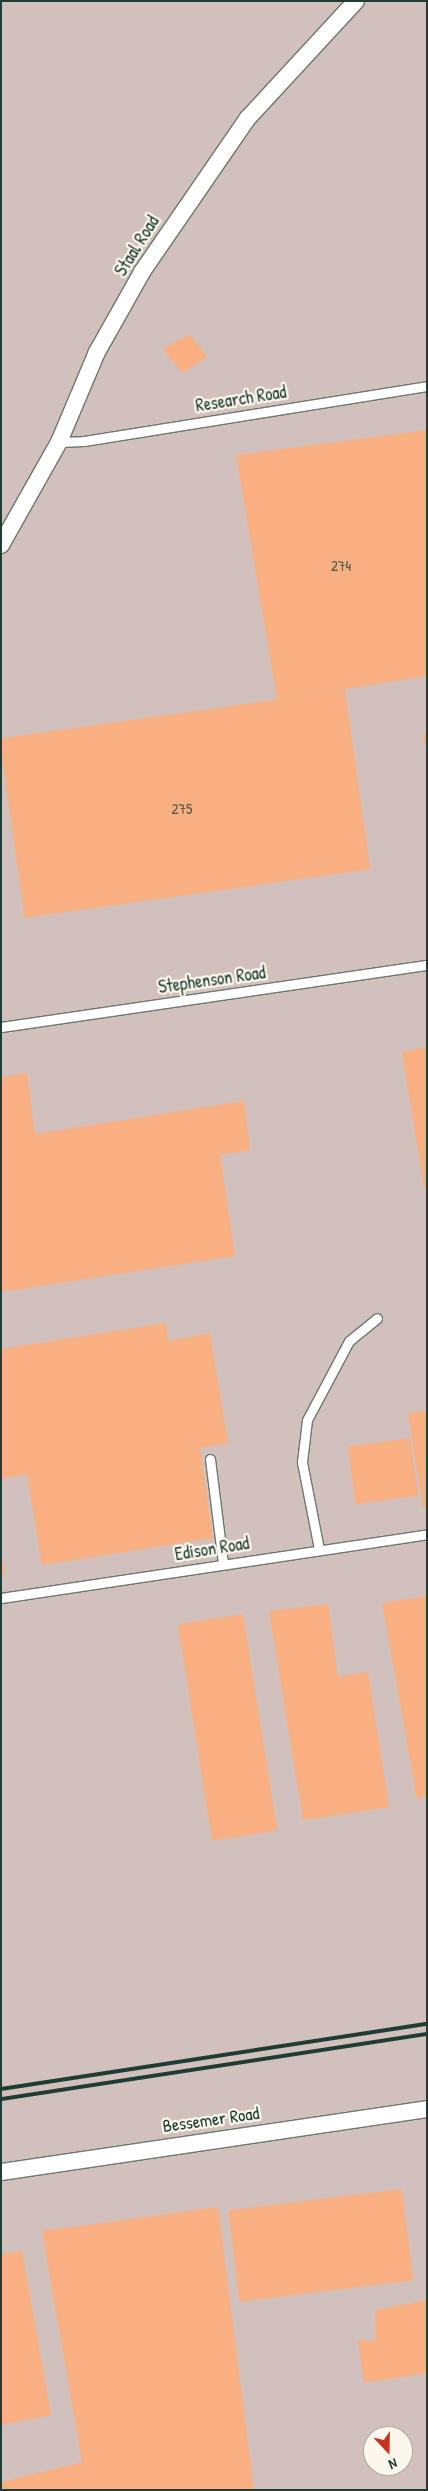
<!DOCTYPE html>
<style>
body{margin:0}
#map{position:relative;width:428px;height:2491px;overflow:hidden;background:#f7e8d3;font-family:"Patrick Hand",sans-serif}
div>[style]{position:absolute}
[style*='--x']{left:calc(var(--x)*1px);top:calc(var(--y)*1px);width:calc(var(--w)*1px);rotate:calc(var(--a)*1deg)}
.industrial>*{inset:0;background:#d1c0bc}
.building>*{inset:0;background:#f8b082;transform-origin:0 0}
.roads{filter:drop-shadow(1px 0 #6b796c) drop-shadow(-1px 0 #6b796c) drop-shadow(0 1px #6b796c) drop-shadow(0 -1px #6b796c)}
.lane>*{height:9px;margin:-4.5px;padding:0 4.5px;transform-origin:4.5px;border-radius:4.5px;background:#fff}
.street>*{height:16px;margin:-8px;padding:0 8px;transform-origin:8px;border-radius:8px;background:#fff}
.rail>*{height:4px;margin:-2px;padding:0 2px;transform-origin:2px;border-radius:2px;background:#1f3d34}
span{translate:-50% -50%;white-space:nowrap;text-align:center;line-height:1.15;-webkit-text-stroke:4.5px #fbf7ec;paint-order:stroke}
.number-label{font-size:15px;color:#555a48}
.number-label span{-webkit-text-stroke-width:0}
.street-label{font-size:18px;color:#1f3d34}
.frame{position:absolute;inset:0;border:2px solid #1f3d34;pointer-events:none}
.north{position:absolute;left:363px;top:2426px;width:50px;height:50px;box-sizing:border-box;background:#fbf7ec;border:1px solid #a3ada2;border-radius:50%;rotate:159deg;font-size:14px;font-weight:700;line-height:20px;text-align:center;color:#1f3d34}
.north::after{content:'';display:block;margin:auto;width:18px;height:22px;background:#c8321e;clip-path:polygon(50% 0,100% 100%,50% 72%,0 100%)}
</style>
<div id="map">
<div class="industrial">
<div style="clip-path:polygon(evenodd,1px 1px,427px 1px,427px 2490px,1px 2490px,1px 1px,373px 2436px,403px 2436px,403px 2466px,373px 2466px,373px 2436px)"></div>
</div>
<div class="building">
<div style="clip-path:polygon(190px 334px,207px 357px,182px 373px,163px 349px)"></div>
<div style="clip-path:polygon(427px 430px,427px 676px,277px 700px,236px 455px)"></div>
<div style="left:345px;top:690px;width:181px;height:349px;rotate:82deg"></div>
<div style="clip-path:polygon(423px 734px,427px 734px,427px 753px,426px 753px)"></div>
<div style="clip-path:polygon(427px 1047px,427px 1188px,424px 1188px,402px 1052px)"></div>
<div style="clip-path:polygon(27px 1073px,35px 1134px,244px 1101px,250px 1150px,220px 1155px,235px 1256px,1px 1292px,1px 1077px)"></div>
<div style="clip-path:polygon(166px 1323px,168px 1341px,210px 1333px,228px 1443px,200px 1448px,213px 1538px,42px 1565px,27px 1474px,1px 1479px,1px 1349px)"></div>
<div style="clip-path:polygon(427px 1411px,427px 1508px,423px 1508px,408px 1413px)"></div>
<div style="left:410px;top:1438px;width:58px;height:63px;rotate:82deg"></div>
<div style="clip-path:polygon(1px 1558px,5px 1574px,1px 1575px)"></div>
<div style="clip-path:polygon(427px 1596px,427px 1797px,417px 1799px,382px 1603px)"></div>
<div style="clip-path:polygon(328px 1604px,338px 1677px,368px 1672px,389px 1807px,303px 1820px,269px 1611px)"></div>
<div style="left:243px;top:1614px;width:219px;height:66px;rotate:81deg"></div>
<div style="left:402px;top:2189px;width:92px;height:175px;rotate:83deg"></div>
<div style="clip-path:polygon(218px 2207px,254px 2490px,1px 2490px,1px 2482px,82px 2462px,42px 2231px)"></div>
<div style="clip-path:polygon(22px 2251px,51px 2415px,1px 2425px,1px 2254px)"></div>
<div style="clip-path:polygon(427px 2300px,427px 2373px,364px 2383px,358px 2340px,376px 2341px,375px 2310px)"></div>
</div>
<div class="roads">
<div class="lane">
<div style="--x:59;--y:442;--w:25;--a:-2"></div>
<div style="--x:84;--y:441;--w:347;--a:-9.1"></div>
<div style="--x:1;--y:1027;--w:430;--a:-8.3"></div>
<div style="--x:210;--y:1459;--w:106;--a:82.9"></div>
<div style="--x:319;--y:1549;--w:89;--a:-101.1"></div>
<div style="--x:302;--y:1462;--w:42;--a:-83.2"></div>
<div style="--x:307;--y:1420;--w:89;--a:-62"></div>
<div style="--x:349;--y:1341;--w:36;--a:-39"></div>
<div style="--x:1;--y:1598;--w:431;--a:-8.5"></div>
</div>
<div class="street">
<div style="--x:1;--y:545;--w:118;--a:-60.6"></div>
<div style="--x:59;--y:442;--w:98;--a:-67.1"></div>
<div style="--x:97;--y:352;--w:92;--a:-60.6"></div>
<div style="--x:142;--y:272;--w:187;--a:-55.5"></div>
<div style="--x:248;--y:118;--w:159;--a:-47.3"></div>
<div style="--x:1;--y:2172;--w:431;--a:-8.4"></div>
</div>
</div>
<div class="rail">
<div style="--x:1;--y:2089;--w:431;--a:-8.7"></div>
<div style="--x:1;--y:2099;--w:431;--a:-8.7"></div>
</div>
<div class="number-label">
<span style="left:341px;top:566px">274</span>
<span style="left:182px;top:809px">275</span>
</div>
<div class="street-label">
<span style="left:137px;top:246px;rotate:-58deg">Staal Road</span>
<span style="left:241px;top:399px;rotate:-9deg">Research Road</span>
<span style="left:212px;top:980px;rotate:-8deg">Stephenson Road</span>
<span style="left:212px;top:1549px;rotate:-9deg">Edison Road</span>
<span style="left:211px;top:2120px;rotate:-8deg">Bessemer Road</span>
</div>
<div class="frame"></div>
<div class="north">N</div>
</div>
